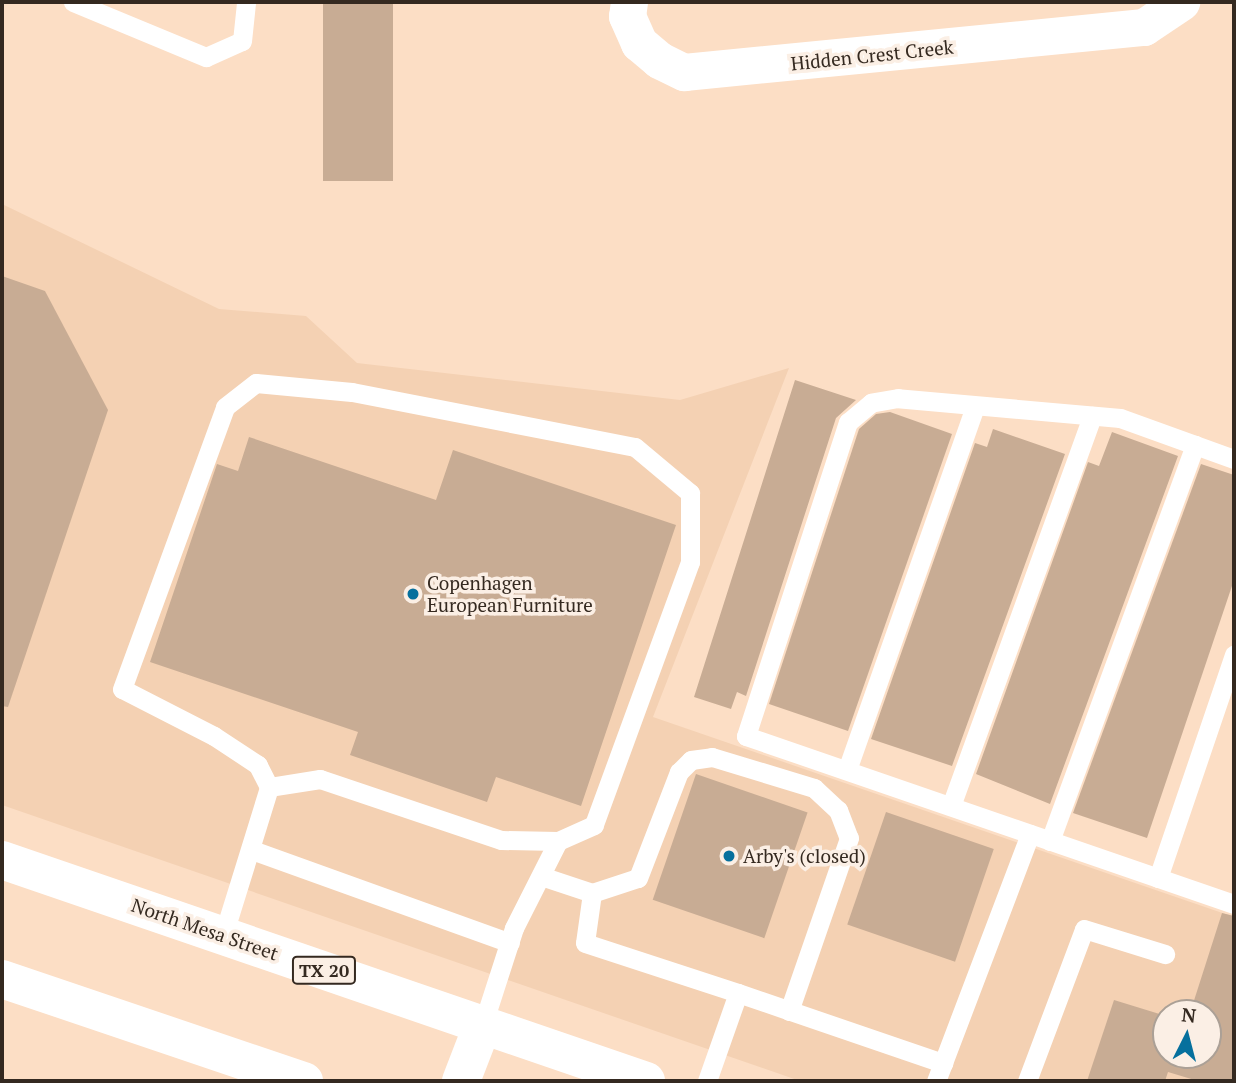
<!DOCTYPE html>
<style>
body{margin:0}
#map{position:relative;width:1236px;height:1083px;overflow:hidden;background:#fcdec5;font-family:"PT Serif",serif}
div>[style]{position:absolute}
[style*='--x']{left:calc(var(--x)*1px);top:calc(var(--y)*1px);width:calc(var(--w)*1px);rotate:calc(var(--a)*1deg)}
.built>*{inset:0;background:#f4d1b3}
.building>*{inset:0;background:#c8ac94;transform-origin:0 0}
.service>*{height:19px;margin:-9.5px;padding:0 9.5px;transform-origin:9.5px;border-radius:9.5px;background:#fff}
.minor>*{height:37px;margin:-18.5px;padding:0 18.5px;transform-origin:18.5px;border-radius:18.5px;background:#fff}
.primary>*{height:38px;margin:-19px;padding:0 19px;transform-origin:19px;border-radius:19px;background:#fff}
.dots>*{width:19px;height:19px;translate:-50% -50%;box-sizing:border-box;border:4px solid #fbefe5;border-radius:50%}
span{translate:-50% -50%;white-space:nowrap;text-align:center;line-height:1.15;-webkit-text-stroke:7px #fbefe5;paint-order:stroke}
.shield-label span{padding:2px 5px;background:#fbefe5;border:2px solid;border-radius:5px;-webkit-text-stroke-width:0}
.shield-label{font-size:18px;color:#342920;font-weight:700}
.street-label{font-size:19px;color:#342920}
.poi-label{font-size:19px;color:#342920}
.left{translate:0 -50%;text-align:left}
.frame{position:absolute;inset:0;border:4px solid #342920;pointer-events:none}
.north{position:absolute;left:1152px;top:999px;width:70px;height:70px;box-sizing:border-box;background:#fbefe5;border:2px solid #aba096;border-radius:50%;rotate:6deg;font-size:19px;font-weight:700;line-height:28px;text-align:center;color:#342920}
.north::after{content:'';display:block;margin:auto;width:24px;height:32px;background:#06709d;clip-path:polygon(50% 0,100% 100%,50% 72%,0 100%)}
</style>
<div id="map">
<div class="built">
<div style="clip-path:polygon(evenodd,2px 204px,219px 309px,306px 316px,357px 363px,680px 400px,789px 368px,653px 717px,1234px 917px,1234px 1081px,800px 1081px,2px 805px,2px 204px,1166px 1013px,1208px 1013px,1208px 1055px,1166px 1055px,1166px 1013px)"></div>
</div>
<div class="building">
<div style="left:323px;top:2px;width:70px;height:179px"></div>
<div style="clip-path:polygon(2px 276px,45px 291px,108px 410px,8px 707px,2px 706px)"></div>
<div style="clip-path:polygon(795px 380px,856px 400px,836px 418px,746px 696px,737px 692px,731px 709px,694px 697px)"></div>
<div style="clip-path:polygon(890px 412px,952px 434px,848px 731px,769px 704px,859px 429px,876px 414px)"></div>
<div style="clip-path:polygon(993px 429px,1065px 454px,952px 766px,871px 739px,975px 443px,987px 447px)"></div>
<div style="clip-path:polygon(1112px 432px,1178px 456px,1050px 804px,976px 774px,1088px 462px,1099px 466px)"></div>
<div style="clip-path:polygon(249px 437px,436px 500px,453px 450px,676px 525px,581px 806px,496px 777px,487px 802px,350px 755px,358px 732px,150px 662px,217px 464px,238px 471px)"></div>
<div style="clip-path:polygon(1201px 464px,1234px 475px,1234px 580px,1147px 838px,1073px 813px)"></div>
<div style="left:696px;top:774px;width:118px;height:133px;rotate:19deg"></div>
<div style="left:886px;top:812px;width:114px;height:119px;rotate:19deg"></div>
<div style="clip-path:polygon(1222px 913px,1234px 916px,1234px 1081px,1198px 1081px,1168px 1072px,1165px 1081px,1087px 1081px,1114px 1000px,1166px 1016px,1166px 1055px,1208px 1055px,1208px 1013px,1190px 1013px)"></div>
</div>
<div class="service">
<div style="--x:73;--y:2;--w:144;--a:22.5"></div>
<div style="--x:206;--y:57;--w:39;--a:-24"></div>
<div style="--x:242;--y:41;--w:39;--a:-84"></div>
<div style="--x:1234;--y:459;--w:121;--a:-160.2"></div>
<div style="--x:1120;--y:418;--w:223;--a:-174.9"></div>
<div style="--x:898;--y:398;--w:27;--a:170"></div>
<div style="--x:871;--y:403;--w:30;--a:140"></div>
<div style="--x:848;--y:422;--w:330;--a:108"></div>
<div style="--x:746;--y:736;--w:516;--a:19"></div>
<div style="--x:847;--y:770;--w:386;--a:-70.6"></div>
<div style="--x:951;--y:806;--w:415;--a:-70.1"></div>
<div style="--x:1050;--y:841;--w:422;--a:-69.9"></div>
<div style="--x:252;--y:850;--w:274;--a:19.8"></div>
<div style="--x:541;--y:876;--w:54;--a:18.4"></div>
<div style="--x:592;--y:893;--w:48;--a:-18.1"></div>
<div style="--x:638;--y:878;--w:114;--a:-68.9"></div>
<div style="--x:679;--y:772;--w:17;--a:-45"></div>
<div style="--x:691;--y:760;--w:21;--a:-8"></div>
<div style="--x:712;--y:757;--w:107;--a:16.9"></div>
<div style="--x:814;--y:788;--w:33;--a:43"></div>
<div style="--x:838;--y:810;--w:30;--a:69"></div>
<div style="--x:849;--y:838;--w:183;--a:109.1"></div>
<div style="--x:1158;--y:878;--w:236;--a:-71.2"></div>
<div style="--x:592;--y:893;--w:50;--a:98"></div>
<div style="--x:585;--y:943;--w:161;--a:18.1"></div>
<div style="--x:223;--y:936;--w:156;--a:-72.8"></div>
<div style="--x:269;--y:787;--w:25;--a:-117"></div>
<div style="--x:258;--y:765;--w:53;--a:-146.6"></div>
<div style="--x:214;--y:736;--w:103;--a:-152.9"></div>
<div style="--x:122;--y:689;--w:300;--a:-69.9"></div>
<div style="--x:225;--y:407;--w:39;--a:-38"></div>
<div style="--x:256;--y:383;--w:96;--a:5.4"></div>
<div style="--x:352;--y:392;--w:288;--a:11"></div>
<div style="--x:635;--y:447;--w:72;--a:39.9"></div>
<div style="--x:690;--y:493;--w:69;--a:90"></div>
<div style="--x:690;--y:562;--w:280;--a:110.1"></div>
<div style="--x:594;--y:825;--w:39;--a:156"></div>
<div style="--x:558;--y:841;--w:57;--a:-179"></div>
<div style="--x:501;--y:840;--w:191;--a:-161.4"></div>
<div style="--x:320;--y:779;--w:52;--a:171.1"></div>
<div style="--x:483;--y:1024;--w:101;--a:-72.1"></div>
<div style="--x:514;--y:928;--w:97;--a:-63.2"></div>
<div style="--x:943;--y:1063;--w:245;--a:-69.2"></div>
<div style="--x:707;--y:1081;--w:93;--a:-70.6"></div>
<div style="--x:738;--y:993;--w:217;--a:18.9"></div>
<div style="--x:943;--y:1063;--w:19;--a:111"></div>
<div style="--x:1027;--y:1081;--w:162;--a:-69.4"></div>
<div style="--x:1084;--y:929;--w:85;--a:17.2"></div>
</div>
<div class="minor">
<div style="--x:629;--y:2;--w:14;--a:98"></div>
<div style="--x:627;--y:16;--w:30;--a:66"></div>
<div style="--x:639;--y:43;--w:26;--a:40"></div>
<div style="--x:659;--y:60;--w:28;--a:26"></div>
<div style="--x:684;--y:72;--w:462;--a:-5.6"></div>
<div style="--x:1144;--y:27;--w:45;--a:-34"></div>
</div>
<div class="primary">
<div style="--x:2;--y:860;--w:681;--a:18.94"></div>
<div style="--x:2;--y:979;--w:319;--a:18.7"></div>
<div style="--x:461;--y:1081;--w:61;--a:-68.9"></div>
</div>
<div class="dots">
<div style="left:413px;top:594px;background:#06709d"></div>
<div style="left:729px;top:856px;background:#06709d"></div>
</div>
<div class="shield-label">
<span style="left:324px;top:970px">TX 20</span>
</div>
<div class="street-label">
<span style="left:872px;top:55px;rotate:-6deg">Hidden Crest Creek</span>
<span style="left:205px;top:929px;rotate:19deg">North Mesa Street</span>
</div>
<div class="poi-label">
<span class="left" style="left:427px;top:594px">Copenhagen<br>European Furniture</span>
<span class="left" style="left:743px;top:856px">Arby's (closed)</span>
</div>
<div class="frame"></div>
<div class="north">N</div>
</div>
